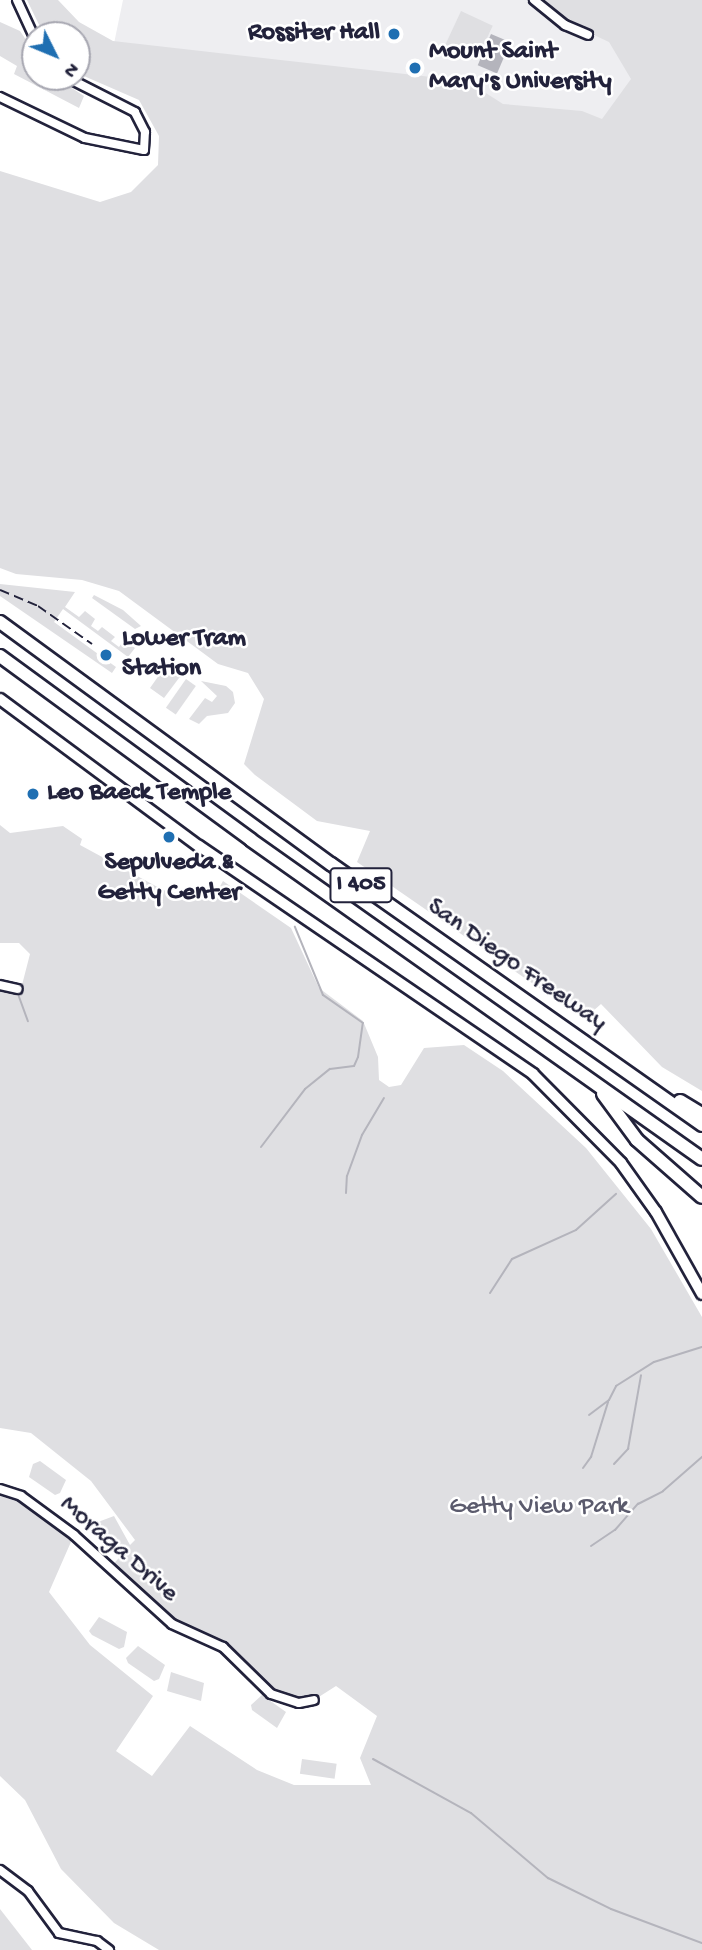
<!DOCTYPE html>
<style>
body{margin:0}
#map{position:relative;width:702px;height:1950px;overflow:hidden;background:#fff;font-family:"Gochi Hand",sans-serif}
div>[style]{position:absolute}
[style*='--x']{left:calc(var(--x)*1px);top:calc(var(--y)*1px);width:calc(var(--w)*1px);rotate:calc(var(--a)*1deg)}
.built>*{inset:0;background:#eeeef1}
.green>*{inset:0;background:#dfdfe2;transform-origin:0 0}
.water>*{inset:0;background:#b4b4bc;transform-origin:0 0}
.stream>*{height:2px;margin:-1px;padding:0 1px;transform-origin:1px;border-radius:1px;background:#b4b4bc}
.roads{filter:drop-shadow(2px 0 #22223b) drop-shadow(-2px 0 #22223b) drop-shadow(0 2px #22223b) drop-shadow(0 -2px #22223b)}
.minor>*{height:8px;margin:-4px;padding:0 4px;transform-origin:4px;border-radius:4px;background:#fff}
.major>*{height:10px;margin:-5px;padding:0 5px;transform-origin:5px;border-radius:5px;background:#fff}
.highway>*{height:12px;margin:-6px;padding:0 6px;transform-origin:6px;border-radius:6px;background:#fff}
.rail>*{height:2px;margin-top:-1px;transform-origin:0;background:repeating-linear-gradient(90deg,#22223b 0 10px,transparent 0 15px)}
.dots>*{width:19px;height:19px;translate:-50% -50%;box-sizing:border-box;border:4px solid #fff;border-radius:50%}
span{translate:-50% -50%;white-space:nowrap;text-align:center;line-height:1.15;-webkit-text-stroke:5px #fff;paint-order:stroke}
.shield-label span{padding:2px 5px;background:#fff;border:2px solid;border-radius:5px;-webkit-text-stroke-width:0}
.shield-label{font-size:24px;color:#22223b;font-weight:700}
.poi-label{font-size:26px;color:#22223b;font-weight:700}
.right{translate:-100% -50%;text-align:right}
.left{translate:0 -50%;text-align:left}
.street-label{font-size:26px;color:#22223b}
.park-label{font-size:26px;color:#5b5b6d}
.north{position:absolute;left:21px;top:21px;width:70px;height:70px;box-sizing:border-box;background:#fff;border:2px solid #a7a7b1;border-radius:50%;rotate:133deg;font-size:19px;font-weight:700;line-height:28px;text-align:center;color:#22223b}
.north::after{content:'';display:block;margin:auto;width:24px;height:32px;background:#1f6fb2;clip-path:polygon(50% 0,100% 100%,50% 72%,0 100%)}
</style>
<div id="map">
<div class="built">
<div style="clip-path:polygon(123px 0,575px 0,643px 77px,599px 134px,111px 58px)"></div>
</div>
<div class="green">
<div style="clip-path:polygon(27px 0,58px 0,79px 22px,113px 41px,467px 81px,503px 104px,582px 111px,602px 119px,631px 79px,609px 42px,568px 23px,541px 0,702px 0,702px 1091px,662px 1067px,601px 1004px,584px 1019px,357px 862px,370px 831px,317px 821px,255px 775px,244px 764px,264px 699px,248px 673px,218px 664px,119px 591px,82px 580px,16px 574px,0 568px,0 171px,100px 202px,131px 192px,158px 165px,159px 136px,139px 100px,77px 73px,77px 35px,44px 35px)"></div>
<div style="left:461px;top:11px;width:35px;height:38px;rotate:25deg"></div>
<div style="clip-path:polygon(0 22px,20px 31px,35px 53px,35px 77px,55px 77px,84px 96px,79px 108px,14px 74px,17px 66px,0 56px)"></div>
<div style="clip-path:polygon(0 584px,75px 592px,65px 607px,79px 617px,85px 611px,95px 619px,91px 626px,98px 631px,102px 627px,115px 637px,111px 641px,119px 647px,124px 640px,135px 648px,128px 657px,63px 609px,54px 622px,116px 667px,112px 673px,0 596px)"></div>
<div style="clip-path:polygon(94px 595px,123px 610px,141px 626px,135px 629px,92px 598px)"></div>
<div style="clip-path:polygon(167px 664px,185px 677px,179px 678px,164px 698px,150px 688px)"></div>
<div style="left:186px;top:679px;width:12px;height:35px;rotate:35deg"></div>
<div style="clip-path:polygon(201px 681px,226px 686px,233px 692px,235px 703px,228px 713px,207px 716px,199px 724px,189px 719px,205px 698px,212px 702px,217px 696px)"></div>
<div style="clip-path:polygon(0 825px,10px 833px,63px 826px,82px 839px,80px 845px,163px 890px,212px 901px,223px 881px,291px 928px,319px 988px,363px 1021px,378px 1057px,379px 1080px,389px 1087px,401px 1085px,424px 1048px,464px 1045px,503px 1071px,586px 1148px,651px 1229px,702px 1317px,702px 1950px,159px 1950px,114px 1923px,61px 1869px,25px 1800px,0 1776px,0 1489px,21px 1496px,74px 1535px,49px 1592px,90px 1645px,153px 1696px,116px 1751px,152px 1776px,190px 1726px,257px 1770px,294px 1785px,371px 1785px,360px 1758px,377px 1716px,336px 1686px,314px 1700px,299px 1703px,271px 1694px,223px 1647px,172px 1624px,110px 1568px,126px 1550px,112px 1552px,98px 1522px,114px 1516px,130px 1545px,135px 1540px,91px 1481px,31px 1433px,0 1428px,0 985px,22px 985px,30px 954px,19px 943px,0 943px)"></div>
<div style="clip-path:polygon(40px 1461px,66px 1480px,60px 1493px,55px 1495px,29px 1477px,33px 1464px)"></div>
<div style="clip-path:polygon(99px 1617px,127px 1632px,124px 1647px,119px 1649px,92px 1635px,89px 1631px)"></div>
<div style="clip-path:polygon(138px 1646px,165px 1665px,159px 1679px,154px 1681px,128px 1663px,126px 1658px)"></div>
<div style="clip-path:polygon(171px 1672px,204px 1683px,201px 1701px,167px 1691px)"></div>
<div style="clip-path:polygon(262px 1695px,286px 1712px,277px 1728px,252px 1710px,251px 1705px)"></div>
<div style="left:302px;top:1759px;width:35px;height:15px;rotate:8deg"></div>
<div style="clip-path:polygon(0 1909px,32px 1950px,0 1950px)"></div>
</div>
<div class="water">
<div style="left:491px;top:34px;width:21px;height:34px;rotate:23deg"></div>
</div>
<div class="stream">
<div style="--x:18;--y:994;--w:29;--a:70"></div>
<div style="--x:261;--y:1147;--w:73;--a:-52.8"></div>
<div style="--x:305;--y:1089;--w:32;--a:-39"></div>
<div style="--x:330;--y:1069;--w:24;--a:-7"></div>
<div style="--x:354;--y:1066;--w:10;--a:-66"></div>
<div style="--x:358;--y:1057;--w:34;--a:-82"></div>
<div style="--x:363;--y:1023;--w:49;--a:-145"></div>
<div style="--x:323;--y:995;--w:74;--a:-112.4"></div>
<div style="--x:346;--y:1193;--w:17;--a:-87"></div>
<div style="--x:347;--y:1176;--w:44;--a:-69.9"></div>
<div style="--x:362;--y:1135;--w:43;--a:-59.3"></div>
<div style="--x:490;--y:1293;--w:40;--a:-57.1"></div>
<div style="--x:512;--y:1259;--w:70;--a:-24.4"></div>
<div style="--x:576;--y:1230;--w:54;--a:-42"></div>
<div style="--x:589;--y:1415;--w:25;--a:-37"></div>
<div style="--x:609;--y:1400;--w:16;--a:-63"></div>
<div style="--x:616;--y:1386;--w:45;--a:-32.3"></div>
<div style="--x:654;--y:1362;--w:50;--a:-17.4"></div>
<div style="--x:614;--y:1464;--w:21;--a:-47"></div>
<div style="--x:628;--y:1449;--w:75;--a:-80"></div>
<div style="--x:583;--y:1468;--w:14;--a:-54"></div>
<div style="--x:591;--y:1457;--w:58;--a:-72.8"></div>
<div style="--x:591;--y:1546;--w:29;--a:-34"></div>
<div style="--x:615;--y:1530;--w:35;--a:-49"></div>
<div style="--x:638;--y:1504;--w:28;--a:-27"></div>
<div style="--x:663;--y:1491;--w:52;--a:-41.1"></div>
<div style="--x:373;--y:1759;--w:112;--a:28.9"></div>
<div style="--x:471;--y:1813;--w:101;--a:40.2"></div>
<div style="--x:548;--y:1878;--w:70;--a:26.2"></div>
<div style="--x:611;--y:1909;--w:97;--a:20.5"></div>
</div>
<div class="roads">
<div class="minor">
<div style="--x:17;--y:0;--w:43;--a:65.2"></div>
<div style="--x:534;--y:0;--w:40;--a:39"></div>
<div style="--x:565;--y:25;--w:25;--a:23"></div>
<div style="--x:0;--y:97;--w:94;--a:25.8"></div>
<div style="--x:85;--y:138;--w:60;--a:11.5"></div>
<div style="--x:144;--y:150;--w:18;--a:-87"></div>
<div style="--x:145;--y:132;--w:22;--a:-117"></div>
<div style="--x:135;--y:112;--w:77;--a:-153.1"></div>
<div style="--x:0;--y:985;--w:18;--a:13"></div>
<div style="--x:0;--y:1489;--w:22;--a:18"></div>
<div style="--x:21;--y:1496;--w:66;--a:36.3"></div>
<div style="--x:74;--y:1535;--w:132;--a:42.2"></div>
<div style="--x:172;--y:1624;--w:56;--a:24.3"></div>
<div style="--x:223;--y:1647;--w:67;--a:44.4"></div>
<div style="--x:271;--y:1694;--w:29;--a:18"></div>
<div style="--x:299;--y:1703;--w:15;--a:-11"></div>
<div style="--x:0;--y:1870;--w:35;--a:37"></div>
<div style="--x:28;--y:1891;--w:52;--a:53.6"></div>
<div style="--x:59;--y:1933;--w:39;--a:12"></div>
<div style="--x:97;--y:1941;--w:15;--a:37"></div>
</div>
<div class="major">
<div style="--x:0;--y:699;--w:247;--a:36.5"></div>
<div style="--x:199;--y:846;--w:404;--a:34.3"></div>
<div style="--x:533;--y:1074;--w:125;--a:45.3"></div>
<div style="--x:621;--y:1163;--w:60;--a:54.5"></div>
<div style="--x:656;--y:1212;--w:94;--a:60.7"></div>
</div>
<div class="highway">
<div style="--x:0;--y:622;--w:410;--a:36.2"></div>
<div style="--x:331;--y:864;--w:454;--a:35.1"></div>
<div style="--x:0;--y:656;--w:311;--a:36.2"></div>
<div style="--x:251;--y:840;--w:552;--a:35.27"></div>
<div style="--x:603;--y:1094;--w:57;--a:53.5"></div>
<div style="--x:637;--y:1140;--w:86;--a:41.2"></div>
<div style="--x:680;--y:1101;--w:26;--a:31"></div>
</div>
</div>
<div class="rail">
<div style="--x:0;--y:590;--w:41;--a:22.8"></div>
<div style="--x:38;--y:606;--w:66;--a:35.1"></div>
</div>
<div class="dots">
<div style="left:394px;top:34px;background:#1f6fb2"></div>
<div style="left:415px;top:68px;background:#1f6fb2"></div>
<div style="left:106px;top:655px;background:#1f6fb2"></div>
<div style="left:33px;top:794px;background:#1f6fb2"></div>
<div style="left:169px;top:837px;background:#1f6fb2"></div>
</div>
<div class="shield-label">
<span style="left:361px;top:885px">I 405</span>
</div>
<div class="poi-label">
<span class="right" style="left:380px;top:34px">Rossiter Hall</span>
<span class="left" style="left:429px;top:68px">Mount Saint<br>Mary's University</span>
<span class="left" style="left:122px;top:655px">Lower Tram<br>Station</span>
<span class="left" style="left:47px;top:794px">Leo Baeck Temple</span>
<span style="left:169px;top:879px">Sepulveda &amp;<br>Getty Center</span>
</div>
<div class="street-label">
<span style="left:516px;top:966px;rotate:35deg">San Diego Freeway</span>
<span style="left:118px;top:1550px;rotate:41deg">Moraga Drive</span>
</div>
<div class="park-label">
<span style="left:539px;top:1508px">Getty View Park</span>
</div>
<div class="north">N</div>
</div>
